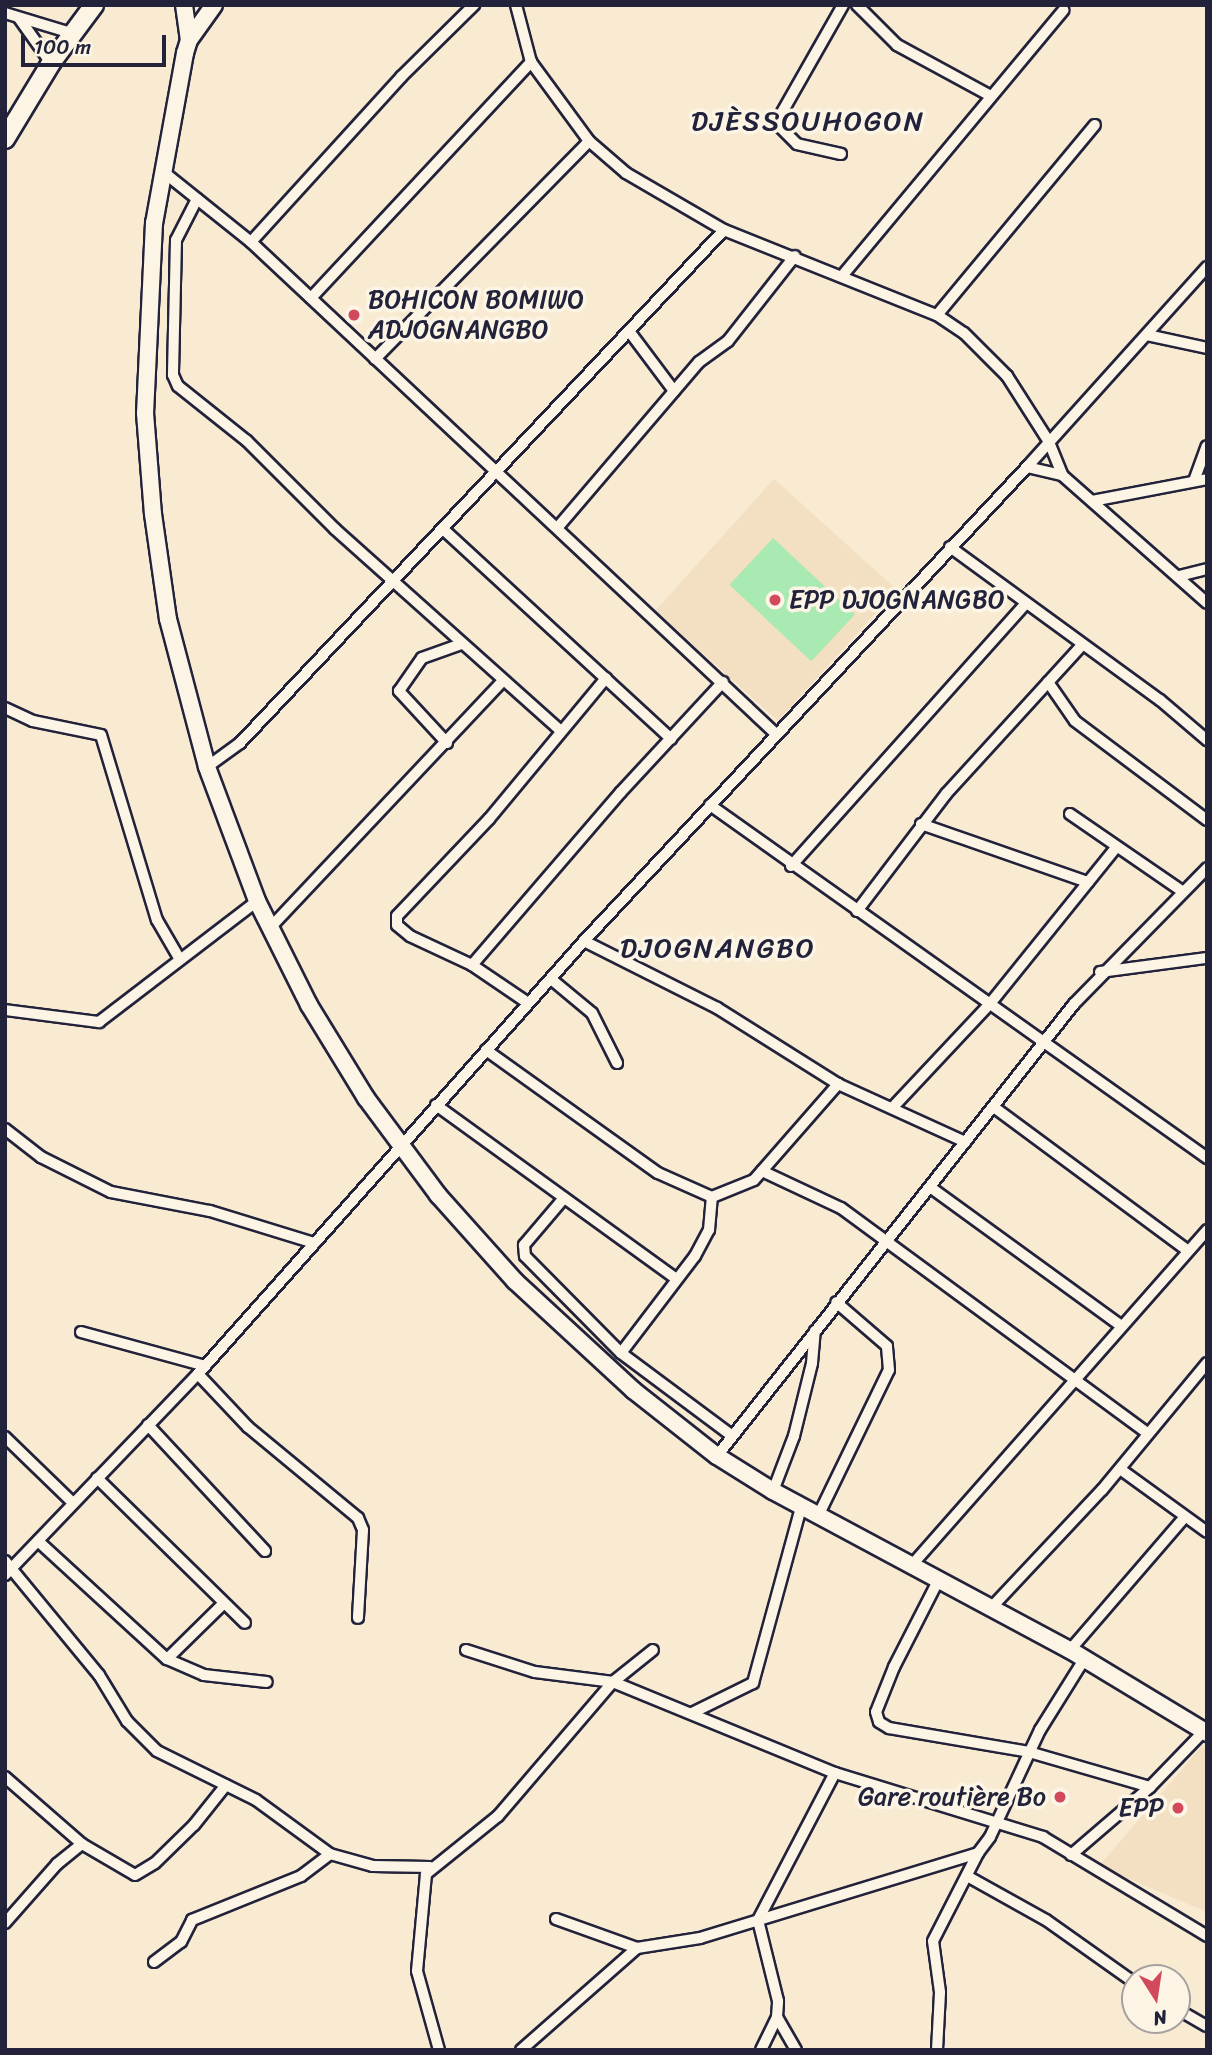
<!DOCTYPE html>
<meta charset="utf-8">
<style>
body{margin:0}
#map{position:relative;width:1212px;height:2055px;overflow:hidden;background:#f9ead2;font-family:Sriracha,sans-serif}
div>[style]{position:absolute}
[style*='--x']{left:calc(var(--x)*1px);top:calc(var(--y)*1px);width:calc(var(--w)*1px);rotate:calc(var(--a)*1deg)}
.built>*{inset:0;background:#f3dfc1;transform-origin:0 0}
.green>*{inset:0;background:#a9e9b2;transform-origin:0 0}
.roads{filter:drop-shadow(2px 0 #22223b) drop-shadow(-2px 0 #22223b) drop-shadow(0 2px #22223b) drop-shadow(0 -2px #22223b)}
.minor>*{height:10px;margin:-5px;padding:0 5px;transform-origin:5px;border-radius:5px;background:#fcf5e5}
.secondary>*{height:16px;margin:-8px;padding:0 8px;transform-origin:8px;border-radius:8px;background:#fcf5e5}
.primary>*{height:18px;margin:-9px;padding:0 9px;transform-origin:9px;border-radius:9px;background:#fcf5e5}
.dots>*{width:19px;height:19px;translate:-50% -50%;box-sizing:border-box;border:4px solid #fcf5e5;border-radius:50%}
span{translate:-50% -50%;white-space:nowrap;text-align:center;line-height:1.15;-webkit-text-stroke:7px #fcf5e5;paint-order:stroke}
.poi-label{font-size:26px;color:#22223b}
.left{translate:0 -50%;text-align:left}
.right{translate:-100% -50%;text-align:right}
.neighbourhood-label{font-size:28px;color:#22223b;letter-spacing:2px}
.frame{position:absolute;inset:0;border:7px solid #22223b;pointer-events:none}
.north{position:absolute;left:1121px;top:1964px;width:70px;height:70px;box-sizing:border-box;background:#fcf5e5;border:2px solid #a5a1a1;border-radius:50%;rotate:168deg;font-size:19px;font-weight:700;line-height:28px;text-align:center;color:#22223b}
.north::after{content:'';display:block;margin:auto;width:24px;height:32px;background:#d1495b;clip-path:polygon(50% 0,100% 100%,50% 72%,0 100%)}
.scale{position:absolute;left:21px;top:35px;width:145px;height:32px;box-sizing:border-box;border:4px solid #22223b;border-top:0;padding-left:9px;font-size:21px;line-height:24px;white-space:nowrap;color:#22223b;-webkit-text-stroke:5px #fcf5e5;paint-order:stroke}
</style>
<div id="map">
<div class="built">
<div style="left:774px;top:479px;width:165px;height:177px;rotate:42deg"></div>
<div style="clip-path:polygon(1202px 1746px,1207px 1751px,1207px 1912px,1099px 1866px)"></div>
</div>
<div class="green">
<div style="left:773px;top:538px;width:112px;height:64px;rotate:43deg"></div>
</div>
<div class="roads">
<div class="minor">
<div style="--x:516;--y:5;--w:59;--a:75.3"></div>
<div style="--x:531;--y:62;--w:98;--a:53.7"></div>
<div style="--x:589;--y:141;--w:49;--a:40.9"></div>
<div style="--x:626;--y:173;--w:113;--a:30.2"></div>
<div style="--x:724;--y:230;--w:229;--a:21.8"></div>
<div style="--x:937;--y:315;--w:32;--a:34"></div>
<div style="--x:964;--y:333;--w:61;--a:45"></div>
<div style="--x:1007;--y:376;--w:78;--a:57.5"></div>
<div style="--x:1049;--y:442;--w:35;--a:68"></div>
<div style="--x:1062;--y:475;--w:193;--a:41.4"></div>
<div style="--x:857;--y:5;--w:57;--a:45"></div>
<div style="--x:897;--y:45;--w:107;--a:28.5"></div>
<div style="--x:5;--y:13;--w:69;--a:16.9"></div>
<div style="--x:19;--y:18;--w:55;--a:54.6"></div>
<div style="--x:841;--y:154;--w:45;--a:-167.2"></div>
<div style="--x:797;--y:144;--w:30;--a:-135"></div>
<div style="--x:776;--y:123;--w:136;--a:-60.4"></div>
<div style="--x:161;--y:170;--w:115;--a:38.7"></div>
<div style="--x:251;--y:242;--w:720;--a:43.14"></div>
<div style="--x:197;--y:199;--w:46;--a:117.1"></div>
<div style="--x:176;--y:240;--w:135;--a:91.3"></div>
<div style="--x:173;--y:375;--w:12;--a:66"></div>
<div style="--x:178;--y:386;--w:88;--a:38.6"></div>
<div style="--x:247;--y:441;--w:124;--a:45"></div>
<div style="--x:335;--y:529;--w:302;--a:41.8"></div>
<div style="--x:251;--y:242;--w:223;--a:-47.7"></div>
<div style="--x:401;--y:77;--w:103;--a:-44.6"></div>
<div style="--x:842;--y:276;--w:346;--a:-50.2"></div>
<div style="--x:311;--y:298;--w:323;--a:-47"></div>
<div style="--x:937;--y:315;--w:247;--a:-50.3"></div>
<div style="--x:629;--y:331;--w:75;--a:53.1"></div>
<div style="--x:1147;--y:335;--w:61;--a:12.2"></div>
<div style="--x:375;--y:359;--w:305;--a:-45.5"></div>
<div style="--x:1027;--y:467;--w:36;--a:13"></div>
<div style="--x:1194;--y:481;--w:37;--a:-70"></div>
<div style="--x:1092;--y:501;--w:117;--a:-10.8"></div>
<div style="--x:558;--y:527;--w:217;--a:-49.5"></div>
<div style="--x:699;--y:362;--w:36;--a:-36"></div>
<div style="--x:728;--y:341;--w:108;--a:-51.8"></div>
<div style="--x:443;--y:529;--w:310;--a:42.6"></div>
<div style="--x:950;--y:547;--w:260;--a:36.1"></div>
<div style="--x:1160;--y:700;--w:62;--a:40.4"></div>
<div style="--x:1179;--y:576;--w:29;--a:-14"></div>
<div style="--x:1048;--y:682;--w:47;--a:55.3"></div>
<div style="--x:1075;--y:721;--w:165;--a:36.9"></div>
<div style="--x:5;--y:708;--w:31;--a:25"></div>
<div style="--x:33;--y:721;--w:69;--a:11.6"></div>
<div style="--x:101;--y:735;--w:193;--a:73.2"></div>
<div style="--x:157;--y:920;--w:44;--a:59.9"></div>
<div style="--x:447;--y:743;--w:71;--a:-132.7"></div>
<div style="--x:399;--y:691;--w:40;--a:-55.1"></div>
<div style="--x:422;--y:658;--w:41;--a:-19.7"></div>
<div style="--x:207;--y:767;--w:41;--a:-36"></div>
<div style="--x:240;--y:743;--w:705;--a:-46.67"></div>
<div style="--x:710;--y:805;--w:610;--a:35.38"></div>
<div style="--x:1070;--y:814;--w:136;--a:34.5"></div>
<div style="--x:921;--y:824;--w:177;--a:19.2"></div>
<div style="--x:791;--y:866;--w:351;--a:-48.2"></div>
<div style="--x:857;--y:911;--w:147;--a:-52.7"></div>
<div style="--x:946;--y:794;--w:200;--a:-47.6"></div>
<div style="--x:269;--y:929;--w:341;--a:-46.7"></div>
<div style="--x:584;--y:941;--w:149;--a:26.7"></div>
<div style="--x:717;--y:1008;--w:143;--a:32.1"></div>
<div style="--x:838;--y:1084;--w:140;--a:24.5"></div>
<div style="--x:472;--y:965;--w:228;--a:-49.3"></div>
<div style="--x:621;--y:792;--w:150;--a:-47.2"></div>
<div style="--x:1100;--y:972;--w:108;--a:-7.5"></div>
<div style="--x:551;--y:979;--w:53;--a:39.7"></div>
<div style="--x:592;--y:1013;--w:56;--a:63.4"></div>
<div style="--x:528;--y:1003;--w:68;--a:-145.8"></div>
<div style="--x:472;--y:965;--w:68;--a:-154.9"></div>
<div style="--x:410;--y:936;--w:17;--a:-140"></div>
<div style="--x:397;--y:925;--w:9;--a:-90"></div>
<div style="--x:397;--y:916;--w:134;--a:-46.5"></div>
<div style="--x:489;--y:819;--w:183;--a:-50.3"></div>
<div style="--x:5;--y:1010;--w:95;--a:7.3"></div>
<div style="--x:99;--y:1022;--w:199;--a:-37.4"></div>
<div style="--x:486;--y:1050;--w:211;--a:35.6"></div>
<div style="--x:658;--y:1173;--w:59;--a:24"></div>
<div style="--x:712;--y:1197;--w:45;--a:-22"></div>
<div style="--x:754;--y:1180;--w:128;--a:-48.8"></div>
<div style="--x:436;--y:1105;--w:296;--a:35.9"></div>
<div style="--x:894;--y:1106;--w:139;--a:-46.8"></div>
<div style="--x:989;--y:1005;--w:201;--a:-51.1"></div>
<div style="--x:995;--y:1108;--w:239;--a:36.5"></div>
<div style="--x:5;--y:1129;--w:46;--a:37.9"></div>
<div style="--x:41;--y:1157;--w:78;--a:26.6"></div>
<div style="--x:111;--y:1192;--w:101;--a:10.9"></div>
<div style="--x:210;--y:1211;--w:109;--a:17.1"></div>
<div style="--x:762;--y:1171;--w:87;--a:25.1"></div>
<div style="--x:841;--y:1208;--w:380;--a:36.3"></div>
<div style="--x:930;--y:1187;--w:235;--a:36"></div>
<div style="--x:564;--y:1198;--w:62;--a:130.4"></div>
<div style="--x:524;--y:1245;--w:11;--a:85"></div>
<div style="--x:525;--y:1256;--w:136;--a:45.3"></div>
<div style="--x:621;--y:1353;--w:137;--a:36.7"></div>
<div style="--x:81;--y:1332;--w:129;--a:15.3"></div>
<div style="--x:621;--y:1353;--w:122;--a:-52.7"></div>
<div style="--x:695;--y:1256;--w:30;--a:-62"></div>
<div style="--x:709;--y:1230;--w:33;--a:-85"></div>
<div style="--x:198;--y:1374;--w:73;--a:46.7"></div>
<div style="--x:248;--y:1427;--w:143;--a:39.6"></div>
<div style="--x:358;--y:1518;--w:13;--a:67"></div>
<div style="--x:363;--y:1530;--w:88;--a:93.3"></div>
<div style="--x:148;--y:1425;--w:172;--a:47.1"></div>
<div style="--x:5;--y:1437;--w:93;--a:44.1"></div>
<div style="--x:717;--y:1456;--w:576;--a:-51.7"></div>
<div style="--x:1074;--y:1004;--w:190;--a:-45.6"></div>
<div style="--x:1120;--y:1469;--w:107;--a:35.9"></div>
<div style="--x:97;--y:1478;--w:207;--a:44.4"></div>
<div style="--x:773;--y:1491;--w:59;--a:-69.1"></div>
<div style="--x:794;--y:1436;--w:75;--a:-76.1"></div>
<div style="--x:812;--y:1363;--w:32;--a:-85"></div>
<div style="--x:818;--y:1516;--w:162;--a:-64.1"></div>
<div style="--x:889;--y:1370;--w:24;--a:-95"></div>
<div style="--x:887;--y:1346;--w:67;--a:-139.2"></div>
<div style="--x:38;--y:1541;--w:175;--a:42.5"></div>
<div style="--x:167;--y:1659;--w:40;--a:23.4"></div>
<div style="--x:204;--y:1675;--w:63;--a:6.3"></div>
<div style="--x:5;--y:1561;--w:148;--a:50.5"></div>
<div style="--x:99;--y:1675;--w:54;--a:58.7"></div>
<div style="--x:127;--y:1721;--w:42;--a:45"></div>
<div style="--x:157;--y:1751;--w:110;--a:26.3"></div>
<div style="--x:256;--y:1800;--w:92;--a:36.1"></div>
<div style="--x:330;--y:1854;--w:45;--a:15.6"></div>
<div style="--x:373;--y:1866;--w:57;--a:1"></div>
<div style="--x:911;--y:1566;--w:448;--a:-48.6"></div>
<div style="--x:5;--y:1575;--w:279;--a:-46.2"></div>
<div style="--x:198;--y:1374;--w:580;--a:-48.28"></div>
<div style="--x:584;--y:941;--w:649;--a:-46.94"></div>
<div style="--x:1027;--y:467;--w:269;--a:-48"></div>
<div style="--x:938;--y:1581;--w:97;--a:117.1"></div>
<div style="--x:894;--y:1667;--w:48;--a:111.8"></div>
<div style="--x:876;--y:1712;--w:10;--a:73"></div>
<div style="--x:879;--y:1722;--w:12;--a:31"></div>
<div style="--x:889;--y:1728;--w:142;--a:9.7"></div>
<div style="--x:1029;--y:1752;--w:126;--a:16.1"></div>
<div style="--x:991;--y:1608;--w:162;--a:-46.8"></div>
<div style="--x:1102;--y:1490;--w:165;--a:-50.4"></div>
<div style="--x:466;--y:1650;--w:72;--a:17.7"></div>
<div style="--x:535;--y:1672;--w:79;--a:7.3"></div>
<div style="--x:613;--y:1682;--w:51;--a:-38.7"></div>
<div style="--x:1070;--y:1650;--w:176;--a:-49.2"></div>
<div style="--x:167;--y:1659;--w:78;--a:-44.5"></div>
<div style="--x:692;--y:1713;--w:68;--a:-26.2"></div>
<div style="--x:753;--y:1683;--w:182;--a:-74.7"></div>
<div style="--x:5;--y:1777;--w:102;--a:41"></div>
<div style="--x:82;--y:1844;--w:61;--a:30.3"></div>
<div style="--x:135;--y:1875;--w:23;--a:-31"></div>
<div style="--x:155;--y:1863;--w:54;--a:-44.3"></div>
<div style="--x:194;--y:1825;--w:51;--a:-51.3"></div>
<div style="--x:1071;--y:1855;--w:104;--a:-40.7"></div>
<div style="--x:1150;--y:1787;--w:78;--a:-46"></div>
<div style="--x:967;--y:1876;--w:90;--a:29.1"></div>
<div style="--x:1046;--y:1920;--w:109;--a:35.3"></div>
<div style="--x:556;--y:1919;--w:86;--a:19.7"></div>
<div style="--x:5;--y:1923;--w:79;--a:-48.6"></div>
<div style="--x:57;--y:1864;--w:32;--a:-39"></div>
<div style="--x:154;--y:1962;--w:34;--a:-37"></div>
<div style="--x:181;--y:1942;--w:25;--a:-63"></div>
<div style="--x:192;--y:1920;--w:118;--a:-22"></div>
<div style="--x:301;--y:1876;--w:36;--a:-37"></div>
<div style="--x:1177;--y:2009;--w:34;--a:30"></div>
<div style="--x:777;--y:2017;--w:38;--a:60"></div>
<div style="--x:439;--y:2050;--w:82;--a:-105.6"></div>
<div style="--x:417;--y:1971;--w:97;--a:-84.7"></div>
<div style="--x:426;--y:1874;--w:92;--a:-38.9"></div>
<div style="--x:498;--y:1816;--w:177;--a:-49.4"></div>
<div style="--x:613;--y:1682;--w:240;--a:22.3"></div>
<div style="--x:835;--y:1773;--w:218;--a:17.1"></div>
<div style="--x:1043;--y:1837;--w:192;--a:31.1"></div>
<div style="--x:521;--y:2050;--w:154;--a:-41.3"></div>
<div style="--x:637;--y:1948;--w:64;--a:-9"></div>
<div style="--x:700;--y:1938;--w:291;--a:-17"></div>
<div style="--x:978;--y:1853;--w:20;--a:-53"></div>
<div style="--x:990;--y:1837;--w:118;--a:-65"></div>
<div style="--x:1040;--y:1730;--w:85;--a:-58"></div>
<div style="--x:761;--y:2050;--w:37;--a:-64"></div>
<div style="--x:777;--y:2017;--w:16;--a:-86"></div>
<div style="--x:778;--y:2001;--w:83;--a:-103.9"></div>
<div style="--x:758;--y:1920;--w:166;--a:-62.4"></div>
<div style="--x:937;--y:2050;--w:58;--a:-87"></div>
<div style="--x:940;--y:1992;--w:51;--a:-97.8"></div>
<div style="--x:933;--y:1941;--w:99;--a:-62.9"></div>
</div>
<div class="secondary">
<div style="--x:184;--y:5;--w:35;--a:82"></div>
<div style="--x:214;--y:5;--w:43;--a:125.5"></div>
<div style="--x:189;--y:40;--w:14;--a:107"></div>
<div style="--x:185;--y:53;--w:173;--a:100.3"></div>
<div style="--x:154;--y:223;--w:190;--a:92.7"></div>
<div style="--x:145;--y:413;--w:101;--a:85.5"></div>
<div style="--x:153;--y:514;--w:106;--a:81.9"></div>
<div style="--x:168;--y:619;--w:153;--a:75.2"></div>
<div style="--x:207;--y:767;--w:143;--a:69.5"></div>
<div style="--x:257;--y:901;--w:116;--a:63.4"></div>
<div style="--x:309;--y:1005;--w:109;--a:58.5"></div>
<div style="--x:366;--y:1098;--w:121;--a:53.4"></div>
<div style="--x:438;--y:1195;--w:115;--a:48.2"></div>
<div style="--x:515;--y:1281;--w:161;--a:42.7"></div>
<div style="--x:633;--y:1390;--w:107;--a:38.2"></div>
<div style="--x:717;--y:1456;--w:66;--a:32"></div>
<div style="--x:773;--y:1491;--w:337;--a:28.2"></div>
<div style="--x:1070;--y:1650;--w:160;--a:31.2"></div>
</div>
<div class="primary">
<div style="--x:5;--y:139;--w:89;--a:-58.8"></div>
<div style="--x:51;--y:63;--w:72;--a:-53.4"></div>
</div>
</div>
<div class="dots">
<div style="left:354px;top:315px;background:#d1495b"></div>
<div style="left:775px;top:600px;background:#d1495b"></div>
<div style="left:1060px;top:1797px;background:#d1495b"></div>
<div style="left:1178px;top:1808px;background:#d1495b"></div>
</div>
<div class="poi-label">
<span class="left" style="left:368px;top:315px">BOHICON BOMIWO<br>ADJOGNANGBO</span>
<span class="left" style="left:789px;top:600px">EPP DJOGNANGBO</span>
<span class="right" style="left:1046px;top:1797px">Gare routière Bo</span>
<span class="right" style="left:1164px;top:1808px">EPP</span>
</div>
<div class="neighbourhood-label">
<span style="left:808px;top:121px">DJÈSSOUHOGON</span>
<span style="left:718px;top:948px">DJOGNANGBO</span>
</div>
<div class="frame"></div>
<div class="north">N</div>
<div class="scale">100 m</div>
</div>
